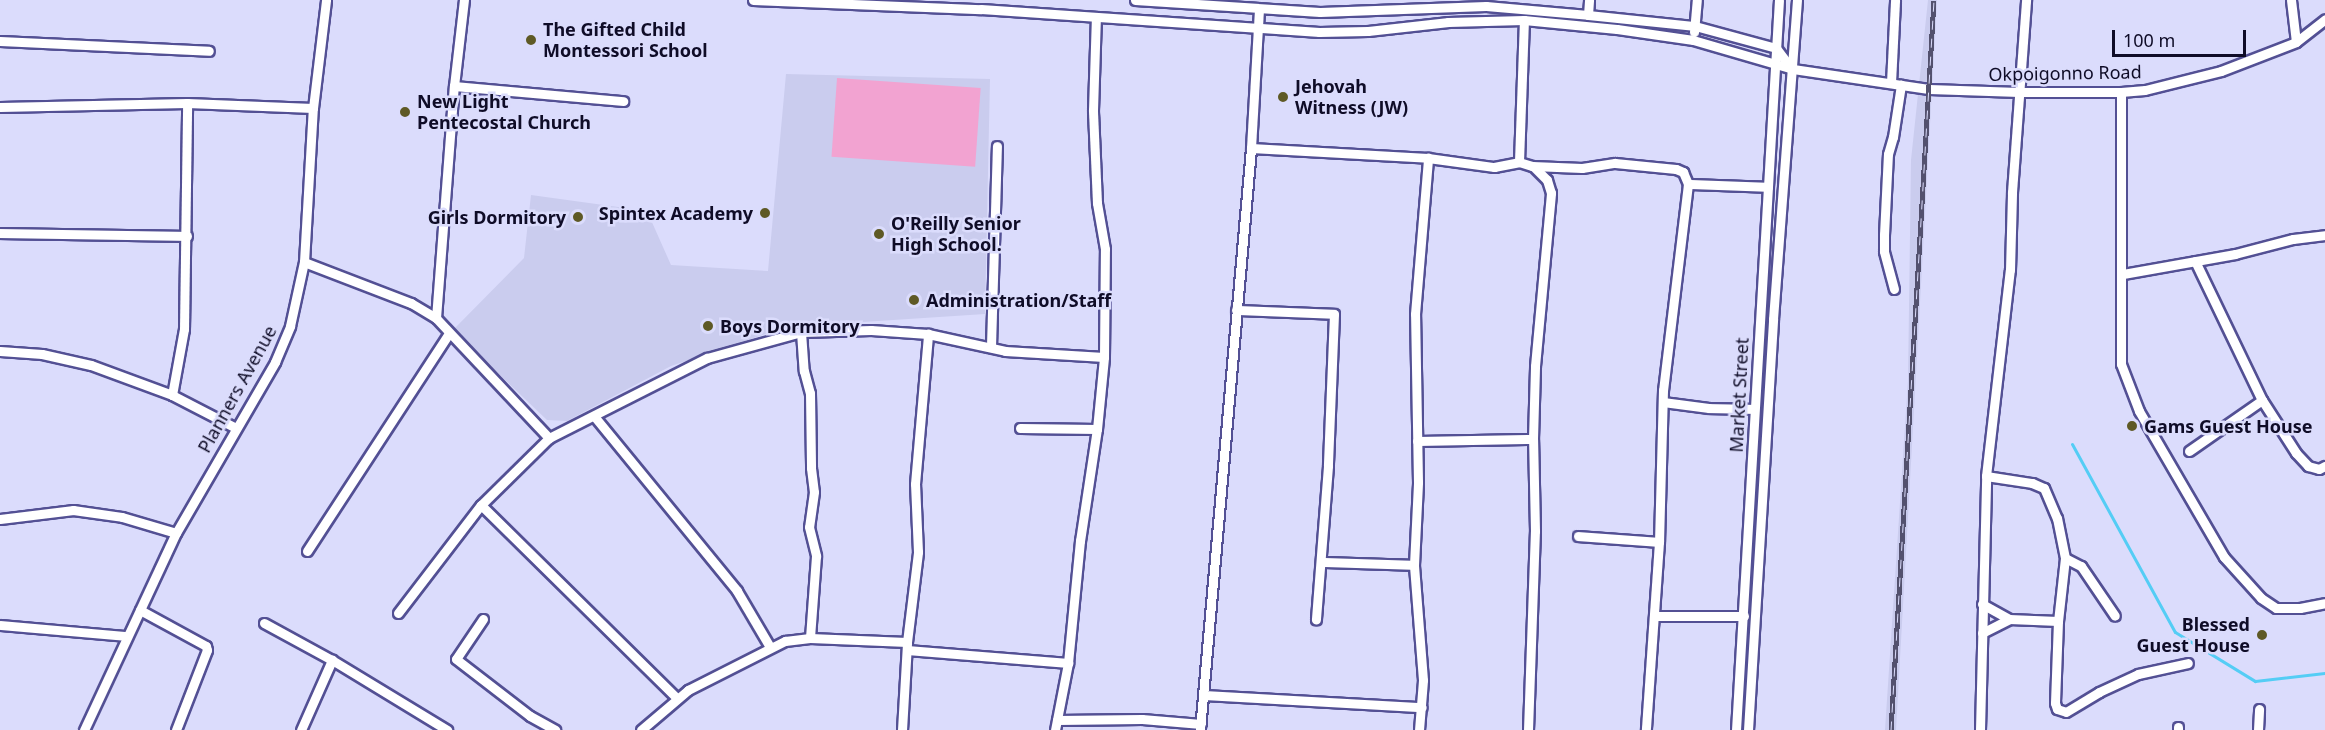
<!DOCTYPE html>
<style>
body{margin:0}
#map{position:relative;width:2325px;height:730px;overflow:hidden;background:#dbdcfc;font-family:"Noto Sans",sans-serif}
div>[style]{position:absolute}
[style*='--x']{left:calc(var(--x)*1px);top:calc(var(--y)*1px);width:calc(var(--w)*1px);rotate:calc(var(--a)*1deg)}
.built>*{inset:0;background:#caccee}
.green>*{inset:0;background:#f2a3d1;transform-origin:0 0}
.stream>*{height:3px;margin:-1.5px;padding:0 1.5px;transform-origin:1.5px;border-radius:1.5px;background:#54cdf5}
.roads{filter:drop-shadow(2px 0 #535094) drop-shadow(-2px 0 #535094) drop-shadow(0 2px #535094) drop-shadow(0 -2px #535094)}
.minor>*{height:9px;margin:-4.5px;padding:0 4.5px;transform-origin:4.5px;border-radius:4.5px;background:#fff}
.rail>*{height:5px;margin-top:-2.5px;transform-origin:0;background:repeating-linear-gradient(90deg,#dbdcfc 0 9px,#53516e 0 18px);box-sizing:border-box;border-block:2px solid #53516e}
.dots>*{width:16px;height:16px;translate:-50% -50%;box-sizing:border-box;border:3px solid #dbdcfc;border-radius:50%}
span{translate:-50% -50%;white-space:nowrap;text-align:center;line-height:1.15;-webkit-text-stroke:5px #dbdcfc;paint-order:stroke}
.poi-label{font-size:18px;color:#0f0c27;font-weight:700}
.left{translate:0 -50%;text-align:left}
.right{translate:-100% -50%;text-align:right}
.street-label{font-size:18px;color:#0f0c27}
.scale{position:absolute;left:2112px;top:30px;width:134px;height:27px;box-sizing:border-box;border:3px solid #0f0c27;border-top:0;padding-left:8px;font-size:18px;line-height:21px;white-space:nowrap;color:#0f0c27;-webkit-text-stroke:4px #dbdcfc;paint-order:stroke}
</style>
<div id="map">
<div class="built">
<div style="clip-path:polygon(1928px 0,1937px 0,1896px 730px,1885px 730px,1908px 381px,1911px 160px)"></div>
<div style="clip-path:polygon(786px 74px,990px 79px,985px 314px,786px 327px,671px 366px,567px 421px,547px 420px,453px 330px,524px 258px,531px 195px,647px 211px,671px 265px,768px 271px)"></div>
</div>
<div class="green">
<div style="left:837px;top:78px;width:144px;height:79px;rotate:4deg"></div>
</div>
<div class="stream">
<div style="--x:2072;--y:444;--w:214;--a:61.3"></div>
<div style="--x:2175;--y:632;--w:94;--a:31.5"></div>
<div style="--x:2255;--y:681;--w:70;--a:-6.5"></div>
</div>
<div class="roads">
<div class="minor">
<div style="--x:753;--y:0;--w:228;--a:2.3"></div>
<div style="--x:981;--y:9;--w:339;--a:3.9"></div>
<div style="--x:1319;--y:32;--w:49;--a:-1.2"></div>
<div style="--x:1368;--y:31;--w:81;--a:-6.4"></div>
<div style="--x:1448;--y:22;--w:76;--a:-1.5"></div>
<div style="--x:1524;--y:20;--w:93;--a:5.5"></div>
<div style="--x:1617;--y:29;--w:77;--a:8.2"></div>
<div style="--x:1693;--y:40;--w:104;--a:16.2"></div>
<div style="--x:1793;--y:69;--w:137;--a:8.4"></div>
<div style="--x:1929;--y:89;--w:90;--a:1.9"></div>
<div style="--x:2019;--y:92;--w:102;--a:0"></div>
<div style="--x:2121;--y:92;--w:24;--a:-5"></div>
<div style="--x:2145;--y:90;--w:78;--a:-14"></div>
<div style="--x:2221;--y:71;--w:80;--a:-21.1"></div>
<div style="--x:2296;--y:42;--w:37;--a:-38"></div>
<div style="--x:1135;--y:0;--w:185;--a:3.7"></div>
<div style="--x:1320;--y:12;--w:166;--a:-2.1"></div>
<div style="--x:1486;--y:6;--w:102;--a:5"></div>
<div style="--x:1588;--y:15;--w:108;--a:5.9"></div>
<div style="--x:1695;--y:26;--w:84;--a:15.2"></div>
<div style="--x:1776;--y:48;--w:25;--a:53"></div>
<div style="--x:2291;--y:0;--w:42;--a:83.2"></div>
<div style="--x:1588;--y:15;--w:15;--a:-86"></div>
<div style="--x:1694;--y:32;--w:32;--a:-85"></div>
<div style="--x:0;--y:41;--w:209;--a:2.7"></div>
<div style="--x:1891;--y:83;--w:83;--a:-87.2"></div>
<div style="--x:454;--y:86;--w:170;--a:5.1"></div>
<div style="--x:2121;--y:92;--w:272;--a:90"></div>
<div style="--x:2121;--y:364;--w:50;--a:69"></div>
<div style="--x:2139;--y:411;--w:169;--a:59.8"></div>
<div style="--x:2224;--y:557;--w:55;--a:47.9"></div>
<div style="--x:2261;--y:598;--w:18;--a:34"></div>
<div style="--x:2276;--y:608;--w:24;--a:0"></div>
<div style="--x:2300;--y:608;--w:25;--a:-11"></div>
<div style="--x:0;--y:107;--w:187;--a:-1.2"></div>
<div style="--x:187;--y:103;--w:126;--a:2.3"></div>
<div style="--x:1251;--y:148;--w:177;--a:3.2"></div>
<div style="--x:1428;--y:158;--w:67;--a:7.8"></div>
<div style="--x:1494;--y:167;--w:25;--a:-11"></div>
<div style="--x:1519;--y:162;--w:14;--a:17"></div>
<div style="--x:1532;--y:166;--w:50;--a:2.3"></div>
<div style="--x:1582;--y:168;--w:33;--a:-9"></div>
<div style="--x:1615;--y:163;--w:61;--a:5.6"></div>
<div style="--x:1676;--y:169;--w:8;--a:23"></div>
<div style="--x:1683;--y:172;--w:13;--a:67"></div>
<div style="--x:1688;--y:184;--w:208;--a:96.9"></div>
<div style="--x:1663;--y:390;--w:152;--a:91.5"></div>
<div style="--x:1659;--y:542;--w:188;--a:94"></div>
<div style="--x:1519;--y:162;--w:142;--a:-88"></div>
<div style="--x:1688;--y:184;--w:80;--a:2.1"></div>
<div style="--x:0;--y:233;--w:187;--a:0.9"></div>
<div style="--x:2195;--y:261;--w:154;--a:64.3"></div>
<div style="--x:2262;--y:400;--w:63;--a:57.3"></div>
<div style="--x:2296;--y:453;--w:18;--a:47"></div>
<div style="--x:2308;--y:466;--w:11;--a:15"></div>
<div style="--x:2319;--y:469;--w:7;--a:-27"></div>
<div style="--x:304;--y:262;--w:115;--a:21"></div>
<div style="--x:411;--y:303;--w:29;--a:31"></div>
<div style="--x:436;--y:318;--w:165;--a:46.7"></div>
<div style="--x:2123;--y:274;--w:114;--a:-10.1"></div>
<div style="--x:2235;--y:254;--w:60;--a:-14.5"></div>
<div style="--x:2293;--y:239;--w:32;--a:-7"></div>
<div style="--x:1894;--y:289;--w:39;--a:-105"></div>
<div style="--x:1884;--y:251;--w:16;--a:-90"></div>
<div style="--x:1884;--y:235;--w:81;--a:-87.2"></div>
<div style="--x:1888;--y:154;--w:18;--a:-74"></div>
<div style="--x:1893;--y:137;--w:53;--a:-81.3"></div>
<div style="--x:1236;--y:310;--w:98;--a:2.3"></div>
<div style="--x:1334;--y:314;--w:152;--a:92.3"></div>
<div style="--x:1328;--y:466;--w:154;--a:94.5"></div>
<div style="--x:436;--y:318;--w:233;--a:-85.6"></div>
<div style="--x:454;--y:86;--w:87;--a:-83.4"></div>
<div style="--x:801;--y:332;--w:39;--a:86"></div>
<div style="--x:804;--y:371;--w:23;--a:75"></div>
<div style="--x:810;--y:393;--w:75;--a:89.2"></div>
<div style="--x:811;--y:468;--w:24;--a:83"></div>
<div style="--x:814;--y:492;--w:35;--a:98"></div>
<div style="--x:809;--y:527;--w:30;--a:76"></div>
<div style="--x:816;--y:556;--w:82;--a:94.2"></div>
<div style="--x:991;--y:346;--w:200;--a:-88.3"></div>
<div style="--x:0;--y:351;--w:42;--a:4.1"></div>
<div style="--x:42;--y:354;--w:50;--a:12.7"></div>
<div style="--x:91;--y:365;--w:86;--a:20.3"></div>
<div style="--x:172;--y:395;--w:72;--a:27.3"></div>
<div style="--x:172;--y:395;--w:67;--a:-79.7"></div>
<div style="--x:184;--y:329;--w:226;--a:-89.2"></div>
<div style="--x:1663;--y:402;--w:46;--a:7.4"></div>
<div style="--x:1709;--y:408;--w:45;--a:1.3"></div>
<div style="--x:594;--y:416;--w:226;--a:50.7"></div>
<div style="--x:737;--y:591;--w:65;--a:59.5"></div>
<div style="--x:1020;--y:428;--w:77;--a:0.7"></div>
<div style="--x:1417;--y:441;--w:116;--a:-1"></div>
<div style="--x:2189;--y:451;--w:89;--a:-34.9"></div>
<div style="--x:1986;--y:476;--w:47;--a:8.7"></div>
<div style="--x:2032;--y:483;--w:13;--a:23"></div>
<div style="--x:2044;--y:488;--w:33;--a:67"></div>
<div style="--x:2057;--y:518;--w:41;--a:78.7"></div>
<div style="--x:2065;--y:558;--w:63;--a:96.3"></div>
<div style="--x:2058;--y:621;--w:82;--a:92.1"></div>
<div style="--x:2055;--y:703;--w:6;--a:72"></div>
<div style="--x:2057;--y:709;--w:9;--a:18"></div>
<div style="--x:2066;--y:712;--w:39;--a:-31"></div>
<div style="--x:2099;--y:692;--w:43;--a:-24.8"></div>
<div style="--x:2138;--y:674;--w:51;--a:-12.4"></div>
<div style="--x:481;--y:505;--w:274;--a:44.6"></div>
<div style="--x:0;--y:519;--w:74;--a:-7"></div>
<div style="--x:73;--y:510;--w:49;--a:8.1"></div>
<div style="--x:122;--y:517;--w:56;--a:16.5"></div>
<div style="--x:1578;--y:536;--w:81;--a:4.2"></div>
<div style="--x:307;--y:551;--w:260;--a:-56.9"></div>
<div style="--x:2065;--y:558;--w:18;--a:27"></div>
<div style="--x:2081;--y:566;--w:60;--a:55.8"></div>
<div style="--x:1321;--y:562;--w:93;--a:1.8"></div>
<div style="--x:1982;--y:604;--w:31;--a:29"></div>
<div style="--x:2009;--y:619;--w:49;--a:2.3"></div>
<div style="--x:140;--y:610;--w:75;--a:28.6"></div>
<div style="--x:206;--y:646;--w:4;--a:76"></div>
<div style="--x:207;--y:650;--w:86;--a:111.2"></div>
<div style="--x:398;--y:613;--w:136;--a:-52.5"></div>
<div style="--x:481;--y:505;--w:95;--a:-44.6"></div>
<div style="--x:549;--y:438;--w:177;--a:-26.9"></div>
<div style="--x:707;--y:358;--w:98;--a:-15.5"></div>
<div style="--x:801;--y:332;--w:70;--a:-1.6"></div>
<div style="--x:871;--y:330;--w:57;--a:4"></div>
<div style="--x:928;--y:334;--w:79;--a:12.4"></div>
<div style="--x:1005;--y:351;--w:99;--a:3.5"></div>
<div style="--x:1654;--y:616;--w:90;--a:0"></div>
<div style="--x:483;--y:619;--w:48;--a:124"></div>
<div style="--x:456;--y:659;--w:93;--a:37.6"></div>
<div style="--x:530;--y:716;--w:29;--a:29"></div>
<div style="--x:264;--y:623;--w:77;--a:28.6"></div>
<div style="--x:332;--y:660;--w:135;--a:31.3"></div>
<div style="--x:0;--y:625;--w:126;--a:5"></div>
<div style="--x:1982;--y:633;--w:30;--a:-27"></div>
<div style="--x:907;--y:650;--w:162;--a:4.6"></div>
<div style="--x:1204;--y:695;--w:218;--a:3.2"></div>
<div style="--x:1057;--y:720;--w:85;--a:-0.7"></div>
<div style="--x:1142;--y:719;--w:59;--a:4.8"></div>
<div style="--x:84;--y:730;--w:217;--a:-65"></div>
<div style="--x:176;--y:533;--w:198;--a:-59.9"></div>
<div style="--x:275;--y:362;--w:39;--a:-67"></div>
<div style="--x:290;--y:326;--w:66;--a:-77.7"></div>
<div style="--x:304;--y:262;--w:154;--a:-86.7"></div>
<div style="--x:313;--y:108;--w:109;--a:-83.1"></div>
<div style="--x:301;--y:730;--w:77;--a:-66.1"></div>
<div style="--x:641;--y:730;--w:62;--a:-40.4"></div>
<div style="--x:688;--y:690;--w:109;--a:-26.8"></div>
<div style="--x:785;--y:641;--w:25;--a:-7"></div>
<div style="--x:810;--y:638;--w:97;--a:2.4"></div>
<div style="--x:902;--y:730;--w:88;--a:-86.7"></div>
<div style="--x:907;--y:642;--w:91;--a:-83"></div>
<div style="--x:918;--y:552;--w:68;--a:-92.5"></div>
<div style="--x:915;--y:484;--w:151;--a:-85"></div>
<div style="--x:1055;--y:730;--w:68;--a:-79"></div>
<div style="--x:1068;--y:663;--w:123;--a:-84.4"></div>
<div style="--x:1080;--y:541;--w:113;--a:-81.4"></div>
<div style="--x:1097;--y:429;--w:72;--a:-84.4"></div>
<div style="--x:1104;--y:357;--w:108;--a:-89.5"></div>
<div style="--x:1105;--y:249;--w:47;--a:-99.9"></div>
<div style="--x:1097;--y:203;--w:93;--a:-92.5"></div>
<div style="--x:1093;--y:110;--w:93;--a:-88.2"></div>
<div style="--x:1200;--y:730;--w:584;--a:-84.99"></div>
<div style="--x:1251;--y:148;--w:139;--a:-86.7"></div>
<div style="--x:1419;--y:730;--w:50;--a:-85.4"></div>
<div style="--x:1423;--y:680;--w:115;--a:-94.5"></div>
<div style="--x:1414;--y:565;--w:83;--a:-87.2"></div>
<div style="--x:1418;--y:482;--w:168;--a:-91"></div>
<div style="--x:1415;--y:314;--w:157;--a:-85.2"></div>
<div style="--x:1528;--y:730;--w:199;--a:-88"></div>
<div style="--x:1535;--y:531;--w:92;--a:-91.2"></div>
<div style="--x:1533;--y:439;--w:73;--a:-88.4"></div>
<div style="--x:1535;--y:366;--w:174;--a:-84.7"></div>
<div style="--x:1551;--y:193;--w:14;--a:-107"></div>
<div style="--x:1547;--y:180;--w:18;--a:-135"></div>
<div style="--x:1736;--y:730;--w:731;--a:-86.63"></div>
<div style="--x:1748;--y:730;--w:412;--a:-86.5"></div>
<div style="--x:1773;--y:319;--w:320;--a:-85.7"></div>
<div style="--x:1980;--y:730;--w:254;--a:-88.6"></div>
<div style="--x:1986;--y:476;--w:207;--a:-83.4"></div>
<div style="--x:2010;--y:270;--w:78;--a:-88.5"></div>
<div style="--x:2012;--y:192;--w:193;--a:-85.8"></div>
<div style="--x:2178;--y:730;--w:3;--a:-90"></div>
<div style="--x:2258;--y:730;--w:21;--a:-87"></div>
</div>
</div>
<div class="rail">
<div style="--x:1891;--y:730;--w:731;--a:-86.63"></div>
</div>
<div class="dots">
<div style="left:531px;top:40px;background:#5e5925"></div>
<div style="left:1283px;top:97px;background:#5e5925"></div>
<div style="left:405px;top:112px;background:#5e5925"></div>
<div style="left:765px;top:213px;background:#5e5925"></div>
<div style="left:578px;top:217px;background:#5e5925"></div>
<div style="left:879px;top:234px;background:#5e5925"></div>
<div style="left:914px;top:300px;background:#5e5925"></div>
<div style="left:708px;top:326px;background:#5e5925"></div>
<div style="left:2132px;top:426px;background:#5e5925"></div>
<div style="left:2262px;top:635px;background:#5e5925"></div>
</div>
<div class="poi-label">
<span class="left" style="left:543px;top:40px">The Gifted Child<br>Montessori School</span>
<span class="left" style="left:1295px;top:97px">Jehovah<br>Witness (JW)</span>
<span class="left" style="left:417px;top:112px">New Light<br>Pentecostal Church</span>
<span class="right" style="left:753px;top:213px">Spintex Academy</span>
<span class="right" style="left:566px;top:217px">Girls Dormitory</span>
<span class="left" style="left:891px;top:234px">O'Reilly Senior<br>High School.</span>
<span class="left" style="left:926px;top:300px">Administration/Staff</span>
<span class="left" style="left:720px;top:326px">Boys Dormitory</span>
<span class="left" style="left:2144px;top:426px">Gams Guest House</span>
<span class="right" style="left:2250px;top:635px">Blessed<br>Guest House</span>
</div>
<div class="street-label">
<span style="left:2065px;top:73px;rotate:-1deg">Okpoigonno Road</span>
<span style="left:237px;top:389px;rotate:-61deg">Planners Avenue</span>
<span style="left:1739px;top:395px;rotate:-87deg">Market Street</span>
</div>
<div class="scale">100 m</div>
</div>
